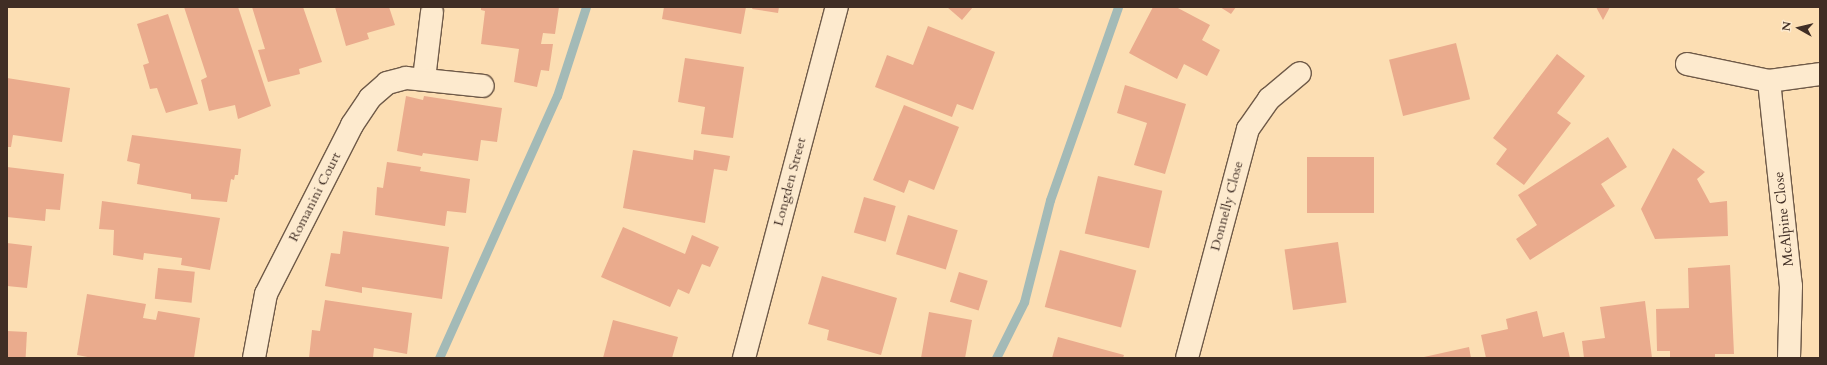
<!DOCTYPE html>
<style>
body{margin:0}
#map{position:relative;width:1827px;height:365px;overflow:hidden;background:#fcdeb3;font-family:Cardo,serif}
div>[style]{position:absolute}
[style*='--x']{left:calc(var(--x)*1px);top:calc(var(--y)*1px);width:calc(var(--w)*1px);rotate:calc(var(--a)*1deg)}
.stream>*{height:9px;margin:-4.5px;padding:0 4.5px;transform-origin:4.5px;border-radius:4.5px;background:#a3bab7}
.building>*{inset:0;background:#eaab8d;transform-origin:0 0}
.roads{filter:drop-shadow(1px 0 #6f5a48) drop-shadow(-1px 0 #6f5a48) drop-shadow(0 1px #6f5a48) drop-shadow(0 -1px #6f5a48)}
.street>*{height:22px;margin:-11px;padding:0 11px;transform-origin:11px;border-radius:11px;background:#fdeace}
span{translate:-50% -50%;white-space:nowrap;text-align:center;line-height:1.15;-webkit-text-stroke:4px #fdeace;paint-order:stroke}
.street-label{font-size:14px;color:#402e25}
.frame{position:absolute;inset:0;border:8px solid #402e25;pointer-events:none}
.north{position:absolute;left:1779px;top:8px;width:40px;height:40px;-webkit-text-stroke:3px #fdeace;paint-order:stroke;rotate:278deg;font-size:11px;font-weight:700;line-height:16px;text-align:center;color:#402e25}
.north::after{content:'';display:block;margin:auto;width:14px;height:18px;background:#402e25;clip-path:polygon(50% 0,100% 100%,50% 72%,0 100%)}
</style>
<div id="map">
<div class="stream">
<div style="--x:439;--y:358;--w:287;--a:-65.8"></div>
<div style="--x:557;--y:96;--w:94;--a:-72"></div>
<div style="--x:996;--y:358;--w:63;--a:-63.4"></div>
<div style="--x:1024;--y:302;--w:105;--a:-75.7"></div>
<div style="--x:1050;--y:200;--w:205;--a:-70.6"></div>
</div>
<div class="building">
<div style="clip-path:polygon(184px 7px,238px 7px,271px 106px,238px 119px,235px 105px,209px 111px,201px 80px,207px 77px)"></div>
<div style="clip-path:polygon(252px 7px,303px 7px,322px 62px,299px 69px,300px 74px,268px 82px,258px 50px,265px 49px)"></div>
<div style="clip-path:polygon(335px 7px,389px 7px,395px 25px,367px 33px,369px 39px,346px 46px)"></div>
<div style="clip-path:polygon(481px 7px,559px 7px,555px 34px,543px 33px,541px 44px,553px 44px,549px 71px,541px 70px,537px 87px,514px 82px,519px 49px,481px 44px,485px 11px,481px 10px)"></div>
<div style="clip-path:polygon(664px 7px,746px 7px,741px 34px,662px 19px)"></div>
<div style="clip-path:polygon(753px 7px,779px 7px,778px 13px,752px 9px)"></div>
<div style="clip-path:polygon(947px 7px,973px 7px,962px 20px)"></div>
<div style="clip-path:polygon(1153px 7px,1176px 7px,1210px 25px,1202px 40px,1220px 50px,1207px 76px,1184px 64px,1177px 79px,1129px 53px)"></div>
<div style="clip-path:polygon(1220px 7px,1236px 7px,1231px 14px)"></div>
<div style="clip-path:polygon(1596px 7px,1610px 7px,1603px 20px)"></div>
<div style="clip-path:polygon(168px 14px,198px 104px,166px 113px,157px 88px,150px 89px,143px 65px,149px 63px,137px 24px)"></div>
<div style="clip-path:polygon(928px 26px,995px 52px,973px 110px,957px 104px,952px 117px,875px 87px,887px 55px,913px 65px)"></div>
<div style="left:1456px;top:43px;width:58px;height:69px;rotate:76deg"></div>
<div style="clip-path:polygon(1557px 54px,1585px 76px,1557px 113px,1571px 123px,1524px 185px,1496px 164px,1507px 149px,1493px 138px)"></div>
<div style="clip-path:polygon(685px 58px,744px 67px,733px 138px,701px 134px,705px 107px,678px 102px)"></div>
<div style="clip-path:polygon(7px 78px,70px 88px,62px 142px,13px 135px,11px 147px,7px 147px)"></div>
<div style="clip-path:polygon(1125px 85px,1186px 104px,1165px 174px,1134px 165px,1147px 123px,1117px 113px)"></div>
<div style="clip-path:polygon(406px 96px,423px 100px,424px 96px,502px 108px,497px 142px,481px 140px,478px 161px,423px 153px,422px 156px,397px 151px)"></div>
<div style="clip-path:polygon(904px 105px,959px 127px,934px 190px,909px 180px,904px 193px,873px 180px)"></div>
<div style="clip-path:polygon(132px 135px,241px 149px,238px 175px,235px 175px,234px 180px,231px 179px,227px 202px,191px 199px,191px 194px,137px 184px,140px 164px,127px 161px)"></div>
<div style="clip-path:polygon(1608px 137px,1627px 167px,1601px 184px,1615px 206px,1530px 260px,1516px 239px,1537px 225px,1518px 195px)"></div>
<div style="clip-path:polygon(1673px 148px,1705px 172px,1697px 179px,1710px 203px,1727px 201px,1728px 236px,1655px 239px,1641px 209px)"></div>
<div style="clip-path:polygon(633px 150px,693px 160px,694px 150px,730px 156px,727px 171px,714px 169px,705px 223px,623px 208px)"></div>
<div style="left:1307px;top:157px;width:67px;height:56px"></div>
<div style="clip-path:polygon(387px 162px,421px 167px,420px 171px,470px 179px,466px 213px,447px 211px,445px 226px,375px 215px,377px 187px,383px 188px)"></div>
<div style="clip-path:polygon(7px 167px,64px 174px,60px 210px,46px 209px,45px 221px,7px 217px)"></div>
<div style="left:1098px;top:176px;width:66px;height:59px;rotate:13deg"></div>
<div style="left:864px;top:197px;width:33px;height:37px;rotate:16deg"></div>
<div style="clip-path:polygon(102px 201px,220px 218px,210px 270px,181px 265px,182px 258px,144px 253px,143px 260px,113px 255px,114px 230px,99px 229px)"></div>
<div style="left:908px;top:215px;width:52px;height:41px;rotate:17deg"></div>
<div style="clip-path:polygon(623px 227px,685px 254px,692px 235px,719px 247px,710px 267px,702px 264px,689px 294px,678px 289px,670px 307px,601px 277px)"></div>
<div style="clip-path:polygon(343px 231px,449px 247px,442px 299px,362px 287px,362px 293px,325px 286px,331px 253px,340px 254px)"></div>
<div style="left:1338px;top:242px;width:61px;height:54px;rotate:82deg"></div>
<div style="clip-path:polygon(7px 243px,32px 246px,27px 288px,7px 286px)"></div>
<div style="left:1060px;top:250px;width:79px;height:59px;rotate:15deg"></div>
<div style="clip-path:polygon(1730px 265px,1734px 354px,1715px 354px,1715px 358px,1670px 358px,1670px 351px,1657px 351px,1656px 309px,1689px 308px,1688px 268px)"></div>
<div style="left:158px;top:268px;width:37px;height:31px;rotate:6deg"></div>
<div style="left:959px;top:272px;width:30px;height:31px;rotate:17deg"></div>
<div style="clip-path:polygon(822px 276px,897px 298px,881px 355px,827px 340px,829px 330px,808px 324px)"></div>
<div style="clip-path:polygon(87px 294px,146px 304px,143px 318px,156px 320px,158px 311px,200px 318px,194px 358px,93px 358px,77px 355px)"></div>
<div style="clip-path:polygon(325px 300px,412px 313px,407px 354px,374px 348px,373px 358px,309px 358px,312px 330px,320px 331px)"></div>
<div style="clip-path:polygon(1645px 301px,1652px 358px,1584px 358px,1582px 341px,1605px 338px,1600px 307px)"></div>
<div style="clip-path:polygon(1537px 311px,1543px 337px,1564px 332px,1570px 358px,1486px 358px,1481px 335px,1508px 329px,1506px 319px)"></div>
<div style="clip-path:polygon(929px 312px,972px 320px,965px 358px,921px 358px)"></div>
<div style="clip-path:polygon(613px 320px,678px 337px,672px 358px,603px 358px)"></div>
<div style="left:7px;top:331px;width:20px;height:27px;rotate:3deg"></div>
<div style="clip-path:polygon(1058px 337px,1124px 355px,1123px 358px,1052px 358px)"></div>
<div style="clip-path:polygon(1469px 347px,1471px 358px,1425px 358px,1424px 357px)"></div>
</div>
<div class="roads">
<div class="street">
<div style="--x:1687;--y:64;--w:84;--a:11.7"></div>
<div style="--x:1769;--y:81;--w:51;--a:-7.8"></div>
<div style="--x:424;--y:79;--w:67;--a:-83.2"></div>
<div style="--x:1769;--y:81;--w:206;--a:83.9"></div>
<div style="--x:1791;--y:286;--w:72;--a:91.6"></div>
<div style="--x:254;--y:358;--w:65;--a:-79.4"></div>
<div style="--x:266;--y:294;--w:190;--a:-63"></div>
<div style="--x:352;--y:125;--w:32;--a:-56"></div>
<div style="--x:370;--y:98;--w:23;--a:-41"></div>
<div style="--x:387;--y:83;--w:20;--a:-15"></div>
<div style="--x:406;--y:78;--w:77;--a:5.9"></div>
<div style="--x:744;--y:358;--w:363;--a:-75.2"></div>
<div style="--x:1187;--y:358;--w:237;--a:-75.1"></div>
<div style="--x:1248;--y:129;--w:37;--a:-55"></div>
<div style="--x:1269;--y:99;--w:40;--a:-40"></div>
</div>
</div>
<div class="street-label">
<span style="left:790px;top:182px;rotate:-75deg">Longden Street</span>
<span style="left:315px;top:197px;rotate:-63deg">Romanini Court</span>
<span style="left:1227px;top:206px;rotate:-75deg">Donnelly Close</span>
<span style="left:1784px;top:219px;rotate:-96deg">McAlpine Close</span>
</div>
<div class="frame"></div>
<div class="north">N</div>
</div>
